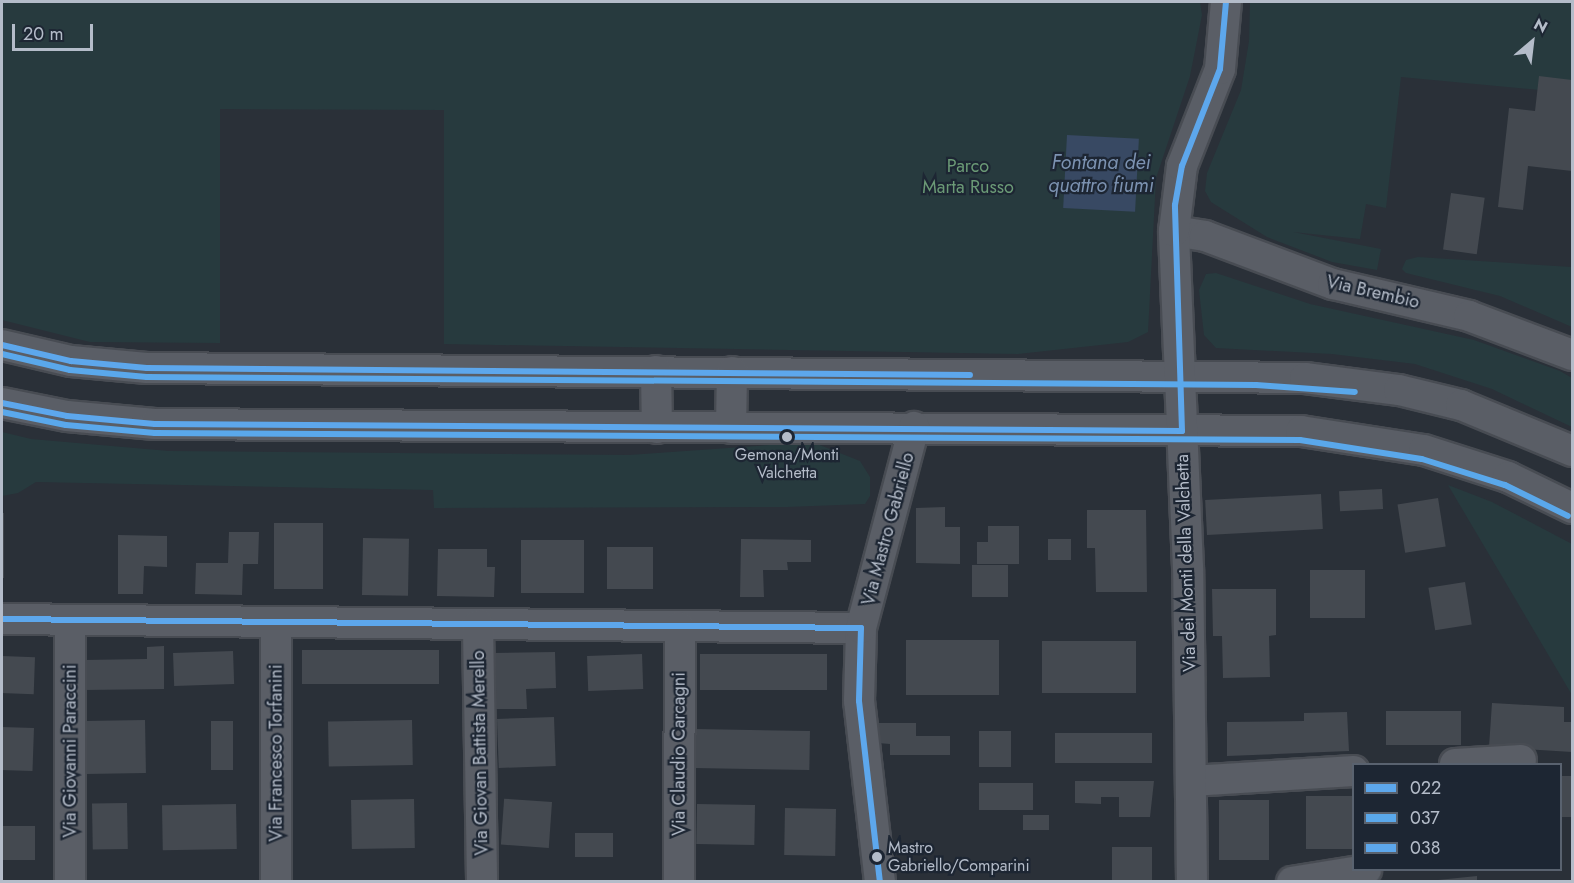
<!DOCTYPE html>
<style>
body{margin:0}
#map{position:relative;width:1574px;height:883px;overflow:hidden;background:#2a3038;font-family:Jost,sans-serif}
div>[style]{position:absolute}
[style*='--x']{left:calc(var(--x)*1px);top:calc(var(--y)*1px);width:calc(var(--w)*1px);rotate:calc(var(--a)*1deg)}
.green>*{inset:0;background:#273a3e}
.water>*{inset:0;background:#384963;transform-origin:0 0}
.building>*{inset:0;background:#444950;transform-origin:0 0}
.roads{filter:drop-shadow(2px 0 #484c53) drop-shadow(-2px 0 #484c53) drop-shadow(0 2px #484c53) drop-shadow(0 -2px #484c53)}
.minor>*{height:30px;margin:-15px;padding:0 15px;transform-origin:15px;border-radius:15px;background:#5a5e66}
.bus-1>*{height:6px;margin:-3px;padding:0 3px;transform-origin:3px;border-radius:3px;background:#5da7ec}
.bus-2>*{height:6px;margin:-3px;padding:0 3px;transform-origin:3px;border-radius:3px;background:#5aa8eb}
.bus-3>*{height:6px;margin:-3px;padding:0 3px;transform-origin:3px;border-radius:3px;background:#5da7ec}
.dots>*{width:16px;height:16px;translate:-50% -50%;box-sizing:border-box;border:3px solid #1d2633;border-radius:50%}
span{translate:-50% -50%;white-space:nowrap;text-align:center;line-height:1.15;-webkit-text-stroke:4.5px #1d2633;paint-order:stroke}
.bus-label{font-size:16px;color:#b4bcc9}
.left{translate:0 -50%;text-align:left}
.park-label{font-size:18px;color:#6b9a76}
.street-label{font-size:18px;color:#b4bcc9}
.water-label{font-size:20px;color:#7c92b1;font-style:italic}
.frame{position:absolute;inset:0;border:3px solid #b4bcc9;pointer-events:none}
.legend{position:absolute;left:1352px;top:763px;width:210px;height:108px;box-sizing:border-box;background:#1d2633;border:2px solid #59626f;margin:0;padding:8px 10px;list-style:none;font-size:18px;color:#b4bcc9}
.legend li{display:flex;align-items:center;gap:12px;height:30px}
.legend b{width:30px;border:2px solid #59626f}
.north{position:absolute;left:1502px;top:12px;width:60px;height:60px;-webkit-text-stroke:4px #1d2633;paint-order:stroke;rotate:28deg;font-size:16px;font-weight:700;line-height:24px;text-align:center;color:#b4bcc9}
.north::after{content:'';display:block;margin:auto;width:21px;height:27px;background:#b4bcc9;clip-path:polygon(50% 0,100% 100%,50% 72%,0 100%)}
.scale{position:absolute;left:12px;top:24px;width:81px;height:27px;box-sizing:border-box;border:3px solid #b4bcc9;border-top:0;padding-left:8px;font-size:18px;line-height:21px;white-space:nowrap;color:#b4bcc9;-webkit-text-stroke:4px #1d2633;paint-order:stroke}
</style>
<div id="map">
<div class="green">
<div style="clip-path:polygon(2px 2px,1200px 2px,1202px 15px,1190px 76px,1156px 178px,1148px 332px,1128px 342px,1018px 354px,444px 344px,444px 110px,220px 109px,220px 343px,90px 342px,2px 320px)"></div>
<div style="clip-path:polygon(1250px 2px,1572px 2px,1572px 93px,1401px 77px,1386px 208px,1366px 204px,1360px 239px,1293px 232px,1381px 249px,1377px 270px,1332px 262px,1267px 237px,1211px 202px,1205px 191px,1207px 173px,1241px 90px,1249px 41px)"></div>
<div style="clip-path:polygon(1418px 257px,1572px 267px,1572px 327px,1500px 296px,1406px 273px,1402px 269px,1406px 260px)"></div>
<div style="clip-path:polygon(1216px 273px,1310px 304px,1474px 340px,1560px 371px,1572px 378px,1572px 427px,1492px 389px,1415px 364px,1332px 354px,1216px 348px,1204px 335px,1199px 290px,1206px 274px)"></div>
<div style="clip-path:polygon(2px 432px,31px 439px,169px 451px,629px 455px,812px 442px,860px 461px,870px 477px,870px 496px,865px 504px,787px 507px,434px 508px,433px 490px,36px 482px,18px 493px,2px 496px)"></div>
<div style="clip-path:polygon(1448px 485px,1492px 502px,1572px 544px,1572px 695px)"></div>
</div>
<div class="water">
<div style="left:1067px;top:135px;width:72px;height:73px;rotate:3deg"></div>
</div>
<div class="building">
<div style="clip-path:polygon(1539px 76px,1572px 80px,1572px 171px,1528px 166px,1523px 210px,1498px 207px,1509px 108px,1535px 111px)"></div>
<div style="left:1451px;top:193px;width:34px;height:57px;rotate:8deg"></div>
<div style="left:1382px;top:489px;width:20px;height:43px;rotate:87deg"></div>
<div style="left:1321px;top:494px;width:35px;height:116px;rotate:87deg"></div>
<div style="left:1438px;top:498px;width:49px;height:41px;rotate:81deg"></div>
<div style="clip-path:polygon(945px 507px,945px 527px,960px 527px,960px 564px,916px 563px,916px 508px)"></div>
<div style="clip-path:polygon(1087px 510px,1146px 510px,1147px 592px,1096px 592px,1095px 548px,1087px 548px)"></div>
<div style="left:2px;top:513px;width:2px;height:65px"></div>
<div style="left:274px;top:523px;width:49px;height:66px"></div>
<div style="clip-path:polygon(988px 526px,1019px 526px,1019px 564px,977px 564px,977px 542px,988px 542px)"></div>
<div style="clip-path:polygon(229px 532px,259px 532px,258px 564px,243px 564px,242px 595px,195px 594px,196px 563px,228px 563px)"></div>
<div style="clip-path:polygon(118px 535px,167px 536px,167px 567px,144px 566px,143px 594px,118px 594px)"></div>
<div style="left:363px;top:538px;width:46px;height:57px;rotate:1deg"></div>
<div style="clip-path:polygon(741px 539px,811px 540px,811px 562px,787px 562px,788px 570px,763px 570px,764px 597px,740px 597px)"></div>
<div style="left:1048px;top:539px;width:23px;height:21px"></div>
<div style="left:521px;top:540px;width:63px;height:53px"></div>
<div style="left:607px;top:547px;width:46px;height:42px"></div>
<div style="clip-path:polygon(438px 549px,487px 549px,487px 567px,495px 567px,494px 597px,437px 596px)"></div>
<div style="left:972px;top:565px;width:36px;height:32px"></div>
<div style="left:1310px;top:570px;width:55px;height:48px"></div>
<div style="left:1465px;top:582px;width:43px;height:37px;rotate:81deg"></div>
<div style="clip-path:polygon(1212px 589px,1276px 589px,1276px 635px,1269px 636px,1270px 677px,1223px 678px,1222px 636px,1213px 636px)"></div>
<div style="left:906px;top:640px;width:93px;height:55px"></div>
<div style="left:1042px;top:641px;width:94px;height:52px"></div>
<div style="clip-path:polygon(164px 646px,164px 689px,85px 690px,84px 660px,147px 659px,147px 647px)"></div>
<div style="left:302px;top:650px;width:137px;height:34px"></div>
<div style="left:233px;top:651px;width:33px;height:60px;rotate:88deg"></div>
<div style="clip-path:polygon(555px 652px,556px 688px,526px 689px,527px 709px,494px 709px,493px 653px)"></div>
<div style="left:642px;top:654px;width:35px;height:55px;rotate:88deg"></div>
<div style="left:700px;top:654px;width:127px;height:36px"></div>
<div style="left:2px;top:656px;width:33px;height:37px;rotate:2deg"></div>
<div style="clip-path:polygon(1492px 703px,1564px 707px,1564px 722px,1572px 722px,1572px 752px,1489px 747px)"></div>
<div style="left:1461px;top:711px;width:34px;height:75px;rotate:90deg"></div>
<div style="clip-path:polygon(1347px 712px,1349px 751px,1227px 756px,1227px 722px,1304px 721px,1304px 713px)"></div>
<div style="left:554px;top:717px;width:49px;height:57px;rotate:88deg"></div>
<div style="left:145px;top:720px;width:53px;height:60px;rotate:89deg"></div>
<div style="left:412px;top:720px;width:45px;height:84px;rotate:89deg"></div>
<div style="left:211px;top:721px;width:22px;height:49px"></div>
<div style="clip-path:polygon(878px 723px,916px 723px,916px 736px,950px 736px,950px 755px,890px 755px,890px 744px,878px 743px)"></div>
<div style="left:2px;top:727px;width:32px;height:43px;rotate:2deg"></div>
<div style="left:695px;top:729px;width:115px;height:39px;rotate:1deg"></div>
<div style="left:979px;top:731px;width:32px;height:36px"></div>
<div style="left:1055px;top:733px;width:97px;height:30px"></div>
<div style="left:1572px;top:776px;width:41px;height:12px;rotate:90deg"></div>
<div style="clip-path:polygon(1075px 781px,1154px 781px,1150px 817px,1119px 817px,1119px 797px,1101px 797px,1101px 804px,1075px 803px)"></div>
<div style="left:979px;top:783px;width:54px;height:27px"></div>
<div style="left:1353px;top:796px;width:53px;height:47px;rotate:90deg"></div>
<div style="left:414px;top:799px;width:49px;height:63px;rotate:89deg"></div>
<div style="left:1219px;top:800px;width:50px;height:60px"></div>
<div style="left:552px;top:802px;width:46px;height:48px;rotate:94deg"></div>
<div style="left:127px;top:803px;width:46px;height:35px;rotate:89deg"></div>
<div style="left:236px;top:804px;width:45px;height:74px;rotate:89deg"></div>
<div style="left:697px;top:804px;width:58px;height:40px;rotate:1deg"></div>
<div style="left:785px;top:808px;width:51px;height:47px;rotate:1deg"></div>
<div style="left:1023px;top:815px;width:26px;height:15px"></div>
<div style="left:2px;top:826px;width:33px;height:34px"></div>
<div style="left:575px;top:833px;width:38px;height:24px"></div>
<div style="left:1112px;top:847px;width:40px;height:35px"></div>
<div style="clip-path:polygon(1477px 876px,1477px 882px,1438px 882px,1438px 880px)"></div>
</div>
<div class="roads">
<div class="minor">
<div style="--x:1174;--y:231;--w:31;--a:9"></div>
<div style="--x:1205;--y:236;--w:137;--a:20.6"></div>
<div style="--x:1333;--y:284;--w:140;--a:13.2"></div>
<div style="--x:1469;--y:316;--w:110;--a:20.7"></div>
<div style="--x:2;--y:345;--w:71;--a:13.1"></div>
<div style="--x:71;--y:361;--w:76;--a:5.3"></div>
<div style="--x:147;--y:368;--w:1158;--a:0.49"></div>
<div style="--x:1305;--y:378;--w:95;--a:7.3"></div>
<div style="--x:1399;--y:390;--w:64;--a:13.6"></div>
<div style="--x:1461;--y:405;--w:120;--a:22.5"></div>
<div style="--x:656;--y:371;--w:57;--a:89"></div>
<div style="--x:2;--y:403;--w:66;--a:11.3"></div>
<div style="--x:67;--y:416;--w:88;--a:5.2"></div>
<div style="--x:155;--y:424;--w:1146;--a:0.35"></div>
<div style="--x:1301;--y:431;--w:124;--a:8.8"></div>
<div style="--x:1424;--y:450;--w:88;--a:17.8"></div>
<div style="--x:1508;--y:477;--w:71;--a:25.8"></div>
<div style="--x:731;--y:428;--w:56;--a:-89"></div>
<div style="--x:2;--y:619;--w:859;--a:0.6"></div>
<div style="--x:478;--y:625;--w:257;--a:89.1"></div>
<div style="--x:1455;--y:764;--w:66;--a:-3.5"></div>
<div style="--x:1191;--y:781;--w:163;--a:-3.5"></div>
<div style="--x:70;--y:882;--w:262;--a:-90"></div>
<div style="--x:276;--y:882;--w:257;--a:-90"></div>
<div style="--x:679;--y:882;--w:255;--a:-89.8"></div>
<div style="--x:880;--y:882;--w:182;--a:-96.6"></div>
<div style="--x:859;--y:701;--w:73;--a:-88.4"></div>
<div style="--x:861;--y:628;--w:208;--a:-75.2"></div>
<div style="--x:1192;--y:882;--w:314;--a:-90.7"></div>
<div style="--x:1188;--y:568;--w:337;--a:-92.4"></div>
<div style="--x:1174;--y:231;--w:65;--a:-83"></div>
<div style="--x:1182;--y:166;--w:104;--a:-68.6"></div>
<div style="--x:1220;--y:69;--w:67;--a:-84.9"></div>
<div style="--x:1292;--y:882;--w:75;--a:-9.2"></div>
</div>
</div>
<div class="bus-1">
<div style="--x:2;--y:345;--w:71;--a:13.1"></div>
<div style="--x:71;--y:361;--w:76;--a:5.3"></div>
<div style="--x:147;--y:368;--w:823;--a:0.49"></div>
<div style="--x:2;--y:403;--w:66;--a:11.3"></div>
<div style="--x:67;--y:416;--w:88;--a:5.2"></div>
<div style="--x:155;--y:424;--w:1027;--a:0.39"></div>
<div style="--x:1182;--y:431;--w:226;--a:-91.8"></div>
<div style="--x:1175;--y:205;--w:40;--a:-80"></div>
<div style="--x:1182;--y:166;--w:104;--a:-68.6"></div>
<div style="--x:1220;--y:69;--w:67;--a:-84.9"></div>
</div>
<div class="bus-2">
<div style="--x:2;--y:354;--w:70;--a:13.2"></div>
<div style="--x:70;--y:370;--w:77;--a:5.2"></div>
<div style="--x:147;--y:377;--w:1109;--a:0.41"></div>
<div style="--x:1256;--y:385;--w:99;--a:4"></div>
<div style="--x:2;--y:412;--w:65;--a:11.5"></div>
<div style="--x:66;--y:425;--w:89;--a:5.1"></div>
<div style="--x:155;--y:433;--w:1145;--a:0.35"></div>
<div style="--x:1300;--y:440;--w:123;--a:8.9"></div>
<div style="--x:1422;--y:459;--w:87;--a:17.4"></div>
<div style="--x:1505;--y:485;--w:70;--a:26.2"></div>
</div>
<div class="bus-3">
<div style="--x:2;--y:619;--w:859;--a:0.6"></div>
<div style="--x:861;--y:628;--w:73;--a:91.6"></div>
<div style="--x:859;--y:701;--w:182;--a:83.4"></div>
</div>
<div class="dots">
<div style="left:787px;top:437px;background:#b4bcc9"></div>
<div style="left:877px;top:857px;background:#b4bcc9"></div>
</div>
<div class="bus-label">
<span style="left:787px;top:464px">Gemona/Monti<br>Valchetta</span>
<span class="left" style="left:888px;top:857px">Mastro<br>Gabriello/Comparini</span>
</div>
<div class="park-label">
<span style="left:968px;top:177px">Parco<br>Marta Russo</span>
</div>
<div class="street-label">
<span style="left:1373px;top:292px;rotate:13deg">Via Brembio</span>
<span style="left:888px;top:529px;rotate:-75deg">Via Mastro Gabriello</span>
<span style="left:1186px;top:563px;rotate:-92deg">Via dei Monti della Valchetta</span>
<span style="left:70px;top:751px;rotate:-90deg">Via Giovanni Paraccini</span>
<span style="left:276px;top:753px;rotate:-90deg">Via Francesco Torfanini</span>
<span style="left:480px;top:753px;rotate:-91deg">Via Giovan Battista Merello</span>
<span style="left:679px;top:754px;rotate:-90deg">Via Claudio Carcagni</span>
</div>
<div class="water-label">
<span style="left:1101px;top:174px">Fontana dei<br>quattro fiumi</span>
</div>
<div class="frame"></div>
<ul class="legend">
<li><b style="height:8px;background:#5da7ec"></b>022</li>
<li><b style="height:8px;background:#5aa8eb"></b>037</li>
<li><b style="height:8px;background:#5da7ec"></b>038</li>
</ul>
<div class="north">N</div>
<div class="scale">20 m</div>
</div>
